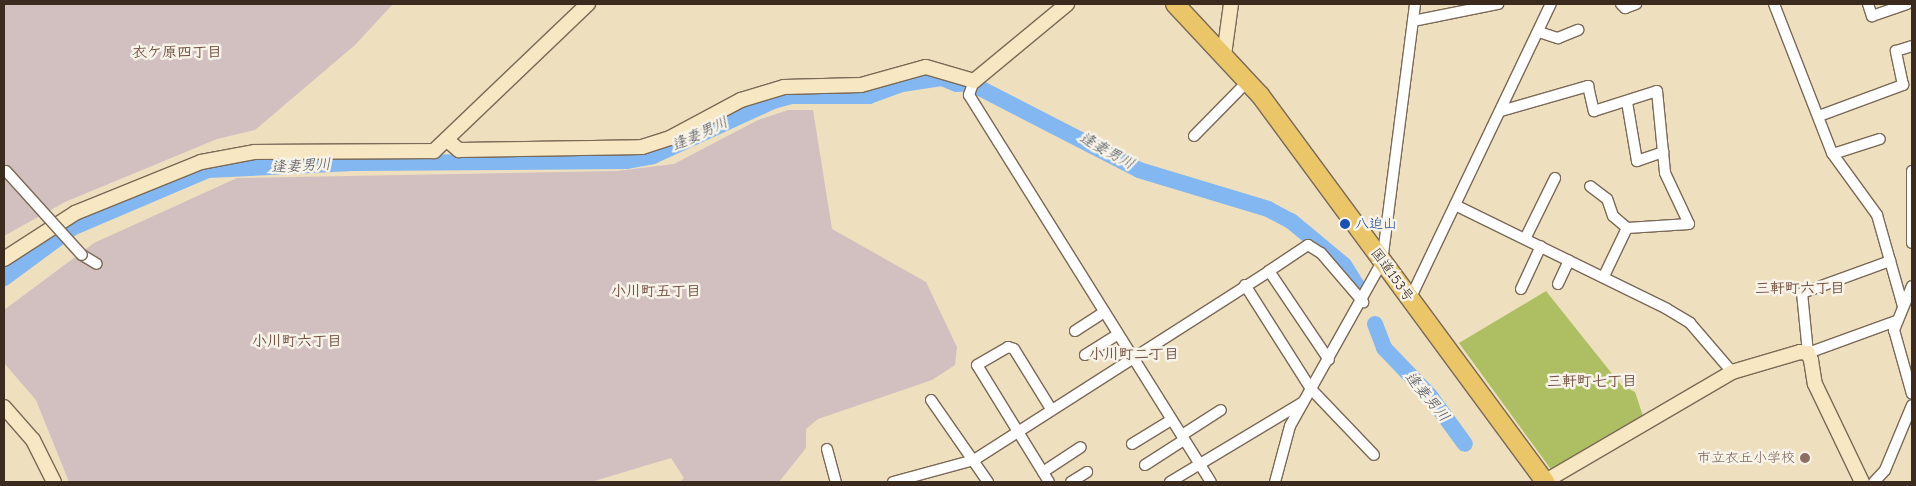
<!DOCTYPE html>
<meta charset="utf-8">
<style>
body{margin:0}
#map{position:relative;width:1916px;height:486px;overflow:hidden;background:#eedfbf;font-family:"Comic Neue","Klee One",sans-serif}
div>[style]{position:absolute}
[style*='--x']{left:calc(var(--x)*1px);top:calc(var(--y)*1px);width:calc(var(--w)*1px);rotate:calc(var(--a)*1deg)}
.industrial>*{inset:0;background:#d2bfc0}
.green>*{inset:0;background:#aebf63}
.river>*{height:16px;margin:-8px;padding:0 8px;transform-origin:8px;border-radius:8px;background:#83b7f1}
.roads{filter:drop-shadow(1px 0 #7a6956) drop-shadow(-1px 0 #7a6956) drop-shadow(0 1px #7a6956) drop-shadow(0 -1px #7a6956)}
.street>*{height:10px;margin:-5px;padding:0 5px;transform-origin:5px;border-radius:5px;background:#fff}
.secondary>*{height:14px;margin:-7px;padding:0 7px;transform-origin:7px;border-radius:7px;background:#f7e8c3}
.highway>*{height:18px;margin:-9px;padding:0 9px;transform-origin:9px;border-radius:9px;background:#ebc669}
.bridges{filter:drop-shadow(1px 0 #7a6956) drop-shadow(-1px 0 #7a6956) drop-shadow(0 1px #7a6956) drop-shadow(0 -1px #7a6956)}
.street-bridge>*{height:10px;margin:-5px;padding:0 5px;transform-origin:5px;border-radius:5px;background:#fff}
.dots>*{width:14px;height:14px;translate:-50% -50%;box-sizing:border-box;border:2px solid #f7f3e8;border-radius:50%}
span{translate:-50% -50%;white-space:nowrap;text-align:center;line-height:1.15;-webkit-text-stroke:5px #f7f3e8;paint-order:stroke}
.transit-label{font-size:14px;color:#164399}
.left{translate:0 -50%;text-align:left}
.street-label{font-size:14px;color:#3b2a1e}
.education-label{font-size:14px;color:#785e54}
.right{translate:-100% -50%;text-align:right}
.neighbourhood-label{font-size:15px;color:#735042;font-weight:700}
.water-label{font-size:15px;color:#51545d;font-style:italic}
.frame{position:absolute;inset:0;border:5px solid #3b2a1e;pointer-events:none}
</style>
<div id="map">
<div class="industrial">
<div style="clip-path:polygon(4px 4px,393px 4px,355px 45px,255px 130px,217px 139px,65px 202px,4px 236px)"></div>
<div style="clip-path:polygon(788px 110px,813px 110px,832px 229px,926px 282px,957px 347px,955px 365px,932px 380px,818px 419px,806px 429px,806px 448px,779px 482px,680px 482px,684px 478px,671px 458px,591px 482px,69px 482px,36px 400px,4px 363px,4px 310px,94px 243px,237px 178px,617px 171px,674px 164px,758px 120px)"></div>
</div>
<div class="green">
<div style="clip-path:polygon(1546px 291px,1621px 385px,1635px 392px,1643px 416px,1553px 472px,1459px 343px)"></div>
</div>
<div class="river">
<div style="--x:4;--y:278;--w:84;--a:-36.3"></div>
<div style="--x:72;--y:228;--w:148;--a:-23.1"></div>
<div style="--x:208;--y:170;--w:145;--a:-2.8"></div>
<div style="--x:353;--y:163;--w:273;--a:-0.4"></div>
<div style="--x:626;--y:161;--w:27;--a:-10"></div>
<div style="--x:653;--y:156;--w:132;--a:-24.6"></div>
<div style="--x:773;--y:101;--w:20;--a:-15"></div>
<div style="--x:792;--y:96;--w:77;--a:0"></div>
<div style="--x:869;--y:96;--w:35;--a:-20"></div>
<div style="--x:902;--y:84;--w:40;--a:-8.5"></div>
<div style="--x:942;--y:78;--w:16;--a:22"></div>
<div style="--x:957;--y:84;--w:13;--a:-4"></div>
<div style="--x:970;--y:83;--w:190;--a:27.2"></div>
<div style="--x:1139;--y:170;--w:135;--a:16.8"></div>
<div style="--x:1268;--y:209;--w:26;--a:28"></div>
<div style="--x:1291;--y:221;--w:69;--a:39.7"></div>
<div style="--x:1344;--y:265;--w:28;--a:58"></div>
<div style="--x:1375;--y:324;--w:26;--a:69"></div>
<div style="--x:1384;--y:348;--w:66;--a:46.2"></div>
<div style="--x:1430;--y:396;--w:59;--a:53.9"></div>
</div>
<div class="roads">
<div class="street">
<div style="--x:1621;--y:4;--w:6;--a:45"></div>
<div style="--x:1625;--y:8;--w:12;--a:-20"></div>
<div style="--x:1774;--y:4;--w:160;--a:68.7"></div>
<div style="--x:1832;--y:153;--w:77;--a:54"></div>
<div style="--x:1877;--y:215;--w:95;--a:74.1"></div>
<div style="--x:1868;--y:4;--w:13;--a:72"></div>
<div style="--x:1872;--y:16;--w:37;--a:-19"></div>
<div style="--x:1413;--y:21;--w:87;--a:-11.3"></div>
<div style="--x:1539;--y:32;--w:20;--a:18"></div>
<div style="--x:1558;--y:38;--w:22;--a:-22"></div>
<div style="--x:974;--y:81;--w:15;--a:110"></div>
<div style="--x:969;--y:95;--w:456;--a:58"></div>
<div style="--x:1627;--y:102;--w:60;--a:80.4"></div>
<div style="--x:1637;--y:161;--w:28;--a:-19"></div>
<div style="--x:1501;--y:111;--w:91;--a:-16"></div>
<div style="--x:1588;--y:86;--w:26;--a:77"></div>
<div style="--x:1594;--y:111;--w:66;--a:-17.6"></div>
<div style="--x:1657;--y:91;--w:82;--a:84.4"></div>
<div style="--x:1665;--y:173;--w:56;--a:64.8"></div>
<div style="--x:1689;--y:224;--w:62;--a:176.3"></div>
<div style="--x:1627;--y:228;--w:18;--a:-139"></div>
<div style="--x:1613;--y:216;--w:18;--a:-109"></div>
<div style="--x:1607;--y:199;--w:21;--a:-143"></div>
<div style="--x:1819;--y:116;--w:90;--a:-20.3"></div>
<div style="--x:1903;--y:85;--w:35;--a:-102"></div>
<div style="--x:1896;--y:51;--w:17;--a:-17"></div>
<div style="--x:1194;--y:136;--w:76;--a:-45.5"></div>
<div style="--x:1833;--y:154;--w:49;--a:-17.7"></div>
<div style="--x:1912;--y:171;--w:72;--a:90"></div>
<div style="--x:1455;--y:205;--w:236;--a:26.1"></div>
<div style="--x:1667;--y:309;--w:27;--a:31"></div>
<div style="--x:1690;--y:323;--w:65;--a:49.4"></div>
<div style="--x:1525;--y:239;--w:68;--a:-63.8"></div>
<div style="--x:82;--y:255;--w:17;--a:31"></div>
<div style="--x:1269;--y:271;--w:47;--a:-33.7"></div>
<div style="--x:1308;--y:245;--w:15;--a:32"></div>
<div style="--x:1321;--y:253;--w:65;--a:49.4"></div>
<div style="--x:1604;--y:276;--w:53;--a:-64.4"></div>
<div style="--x:1558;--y:284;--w:26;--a:-65"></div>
<div style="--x:1245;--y:285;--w:123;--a:57.6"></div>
<div style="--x:1311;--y:389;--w:91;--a:46.3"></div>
<div style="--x:1912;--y:286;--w:48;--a:112.2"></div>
<div style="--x:1894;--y:330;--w:66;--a:74.3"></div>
<div style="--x:1521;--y:289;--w:47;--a:-65.1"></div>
<div style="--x:1410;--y:299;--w:327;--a:-64.5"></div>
<div style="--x:1075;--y:331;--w:35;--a:-33"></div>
<div style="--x:1808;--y:353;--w:60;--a:-95.7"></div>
<div style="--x:1802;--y:293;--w:94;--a:-20"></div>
<div style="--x:1808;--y:353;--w:94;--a:-20"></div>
<div style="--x:1085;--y:355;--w:39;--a:-32"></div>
<div style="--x:931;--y:400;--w:100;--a:55.2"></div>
<div style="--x:1182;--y:435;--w:46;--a:-32.7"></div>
<div style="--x:1132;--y:444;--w:46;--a:-31.6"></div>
<div style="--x:827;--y:449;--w:34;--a:75"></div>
<div style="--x:1145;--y:465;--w:46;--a:-32.7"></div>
<div style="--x:1043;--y:472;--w:45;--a:-33.3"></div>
<div style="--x:893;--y:482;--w:84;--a:-15.2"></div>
<div style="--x:974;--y:460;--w:350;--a:-32.6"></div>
<div style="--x:1269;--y:271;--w:107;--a:56"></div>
<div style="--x:1049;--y:482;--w:137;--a:-121.6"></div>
<div style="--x:977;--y:365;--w:36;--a:-30"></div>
<div style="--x:1008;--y:347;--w:6;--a:18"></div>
<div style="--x:1014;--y:349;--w:70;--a:58.3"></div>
<div style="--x:1071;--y:482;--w:19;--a:-32"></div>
<div style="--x:1170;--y:482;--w:155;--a:-31"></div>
<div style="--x:1275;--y:482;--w:58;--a:-75"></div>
<div style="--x:1290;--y:426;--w:188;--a:-60.7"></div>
<div style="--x:1382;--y:262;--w:260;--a:-82.7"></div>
<div style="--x:1874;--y:482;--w:16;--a:-47"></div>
<div style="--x:1885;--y:470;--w:70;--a:-67.4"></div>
</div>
<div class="secondary">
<div style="--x:1224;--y:55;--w:51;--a:-82.2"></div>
<div style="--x:447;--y:140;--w:16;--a:40"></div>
<div style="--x:459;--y:150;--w:183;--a:-0.9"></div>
<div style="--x:642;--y:147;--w:29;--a:-18"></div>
<div style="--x:670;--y:138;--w:81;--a:-28.2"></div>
<div style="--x:741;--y:100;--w:45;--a:-16.8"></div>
<div style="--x:784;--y:87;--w:77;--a:-1.5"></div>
<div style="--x:861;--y:85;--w:67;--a:-15.5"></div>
<div style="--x:926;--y:67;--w:50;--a:16.3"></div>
<div style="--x:974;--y:81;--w:121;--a:-39.6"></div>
<div style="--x:4;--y:259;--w:85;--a:-32.9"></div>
<div style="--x:75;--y:213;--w:136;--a:-22"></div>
<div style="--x:201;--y:162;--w:55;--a:-10.5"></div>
<div style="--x:255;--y:152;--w:179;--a:-0.3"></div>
<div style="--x:434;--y:151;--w:213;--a:-43.7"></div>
<div style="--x:4;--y:407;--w:44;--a:48.7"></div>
<div style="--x:33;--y:440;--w:47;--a:63.4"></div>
<div style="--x:1544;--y:482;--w:218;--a:-30.3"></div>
<div style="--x:1732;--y:372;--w:71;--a:-16.4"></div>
<div style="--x:1800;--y:352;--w:8;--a:7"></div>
<div style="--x:1808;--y:353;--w:8;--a:67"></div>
<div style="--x:1811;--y:360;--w:24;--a:81"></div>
<div style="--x:1815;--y:384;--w:109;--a:64.4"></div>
</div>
<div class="highway">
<div style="--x:1175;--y:4;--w:125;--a:47"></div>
<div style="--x:1260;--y:95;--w:481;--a:53.6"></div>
</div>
</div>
<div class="bridges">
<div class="street-bridge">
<div style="--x:6;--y:171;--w:113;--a:47.9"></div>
</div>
</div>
<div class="dots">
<div style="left:1345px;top:224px;background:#1a4fb4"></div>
<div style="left:1805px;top:458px;background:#8d6e63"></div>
</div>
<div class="transit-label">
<span class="left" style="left:1355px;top:224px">八迫山</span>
</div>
<div class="street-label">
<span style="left:1392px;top:275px;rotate:54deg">国道153号</span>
</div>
<div class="education-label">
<span class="right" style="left:1795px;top:458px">市立衣丘小学校</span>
</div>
<div class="neighbourhood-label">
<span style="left:177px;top:53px">衣ケ原四丁目</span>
<span style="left:1800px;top:289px">三軒町六丁目</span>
<span style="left:656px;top:292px">小川町五丁目</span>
<span style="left:297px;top:342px">小川町六丁目</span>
<span style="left:1134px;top:355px">小川町二丁目</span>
<span style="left:1592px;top:382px">三軒町七丁目</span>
</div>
<div class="water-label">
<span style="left:700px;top:134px;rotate:-25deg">逢妻男川</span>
<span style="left:1107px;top:151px;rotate:29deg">逢妻男川</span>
<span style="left:301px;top:166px;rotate:-3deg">逢妻男川</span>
<span style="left:1427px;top:397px;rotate:50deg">逢妻男川</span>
</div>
<div class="frame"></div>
</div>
